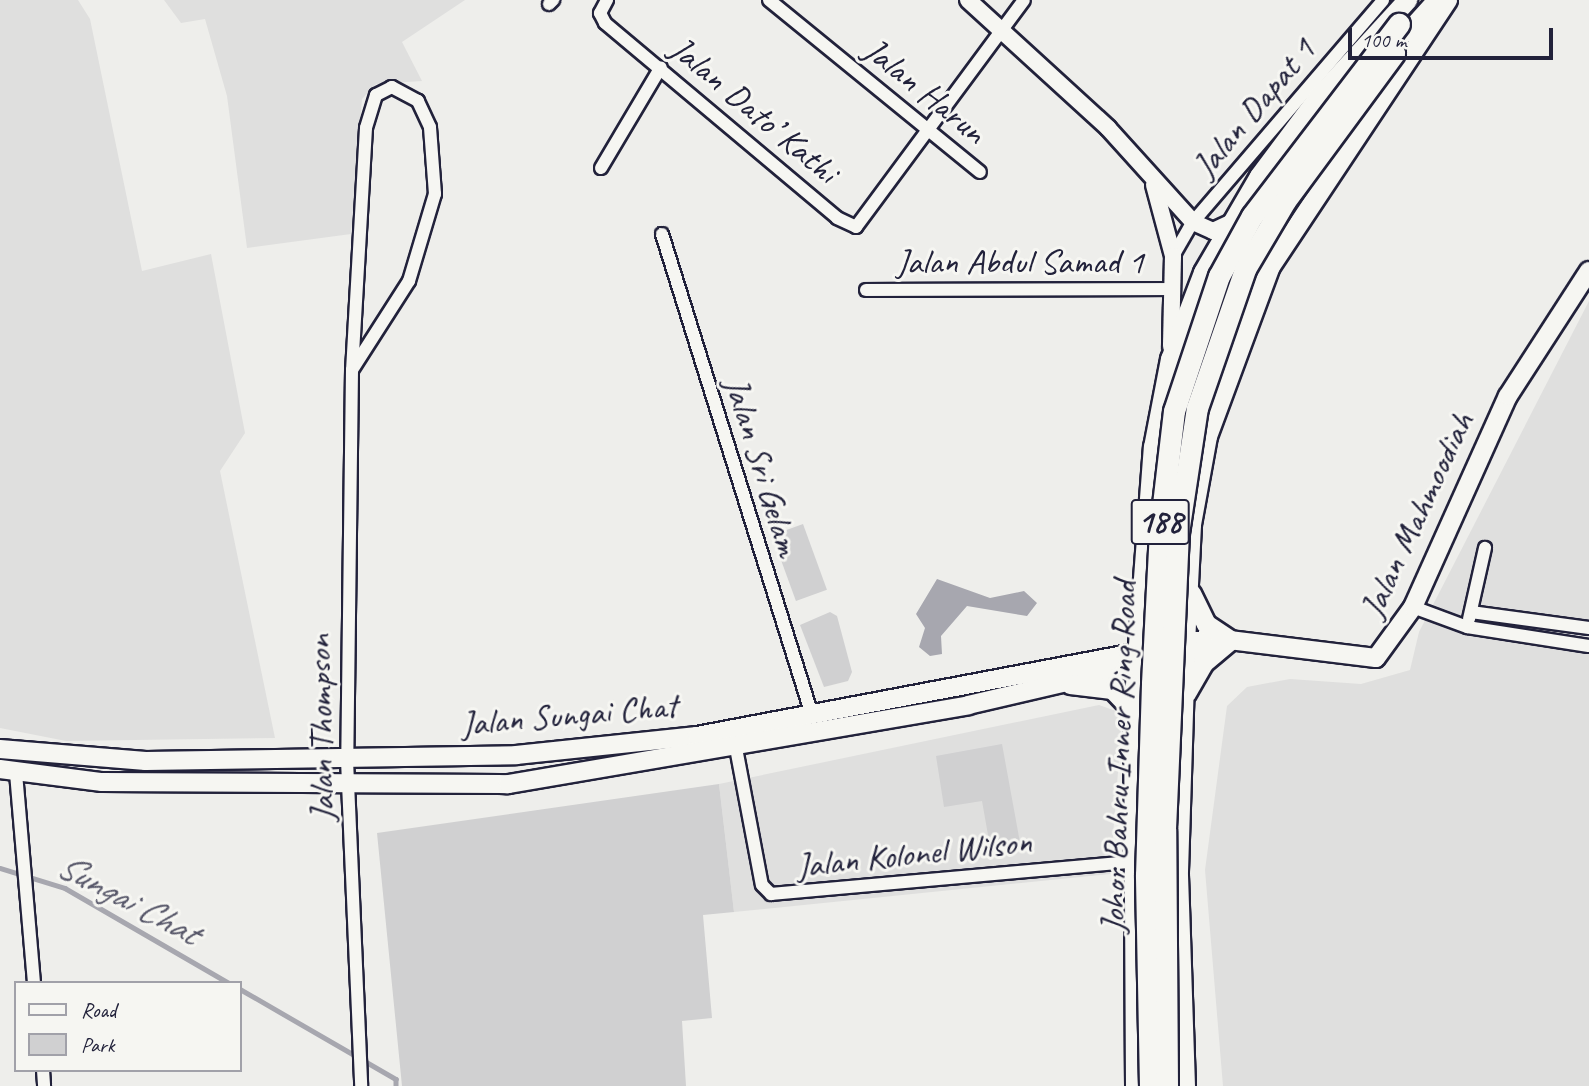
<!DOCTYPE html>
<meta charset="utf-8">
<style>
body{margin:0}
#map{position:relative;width:1589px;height:1086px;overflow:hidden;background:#eeeeeb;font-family:Caveat,sans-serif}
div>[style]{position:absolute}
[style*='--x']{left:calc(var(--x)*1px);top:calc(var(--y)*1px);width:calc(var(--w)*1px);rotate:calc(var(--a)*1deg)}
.built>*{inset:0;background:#dfdfde}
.green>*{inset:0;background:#d0d0d1;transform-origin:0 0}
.water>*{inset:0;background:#a7a7af}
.stream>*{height:4.5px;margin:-2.25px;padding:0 2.25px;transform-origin:2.25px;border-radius:2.25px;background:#a7a7af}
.roads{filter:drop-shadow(2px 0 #22223b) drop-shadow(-2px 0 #22223b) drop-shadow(0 2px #22223b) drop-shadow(0 -2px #22223b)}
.minor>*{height:12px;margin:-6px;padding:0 6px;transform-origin:6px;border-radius:6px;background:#f6f6f2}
.tertiary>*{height:16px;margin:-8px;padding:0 8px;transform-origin:8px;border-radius:8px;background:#f6f6f2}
.secondary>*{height:18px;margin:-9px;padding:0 9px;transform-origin:9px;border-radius:9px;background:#f6f6f2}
.primary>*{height:19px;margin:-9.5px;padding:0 9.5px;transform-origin:9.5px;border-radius:9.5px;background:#f6f6f2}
.trunk>*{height:21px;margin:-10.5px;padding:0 10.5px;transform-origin:10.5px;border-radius:10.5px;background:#f6f6f2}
.bridges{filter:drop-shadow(2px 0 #22223b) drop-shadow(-2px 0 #22223b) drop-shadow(0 2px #22223b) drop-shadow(0 -2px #22223b)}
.trunk-bridge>*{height:21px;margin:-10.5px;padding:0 10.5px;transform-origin:10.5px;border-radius:10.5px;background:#f6f6f2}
span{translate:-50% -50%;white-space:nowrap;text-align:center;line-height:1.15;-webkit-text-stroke:6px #f6f6f2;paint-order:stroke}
.shield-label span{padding:2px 5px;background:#f6f6f2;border:2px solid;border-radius:5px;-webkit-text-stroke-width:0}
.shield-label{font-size:33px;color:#22223b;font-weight:700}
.street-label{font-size:35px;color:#22223b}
.water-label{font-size:37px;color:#575769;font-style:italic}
.legend{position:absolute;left:14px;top:981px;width:228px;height:91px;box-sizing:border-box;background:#f6f6f2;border:2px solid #a1a1a9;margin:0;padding:9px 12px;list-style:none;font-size:21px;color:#22223b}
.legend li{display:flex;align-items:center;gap:14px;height:35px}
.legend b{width:35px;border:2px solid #a1a1a9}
.scale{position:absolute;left:1348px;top:28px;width:205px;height:32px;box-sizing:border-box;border:4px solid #22223b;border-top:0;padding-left:9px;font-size:21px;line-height:24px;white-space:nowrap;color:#22223b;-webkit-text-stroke:5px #f6f6f2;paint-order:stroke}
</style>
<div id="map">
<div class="built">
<div style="clip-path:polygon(0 0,78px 0,90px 19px,142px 271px,211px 254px,245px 433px,220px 471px,275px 738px,66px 741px,0 728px)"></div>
<div style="clip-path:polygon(164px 0,465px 0,402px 42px,422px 81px,376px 84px,362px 99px,351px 234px,247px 248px,227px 96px,205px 19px,181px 23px)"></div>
<div style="clip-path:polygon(1589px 301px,1589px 1086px,1223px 1086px,1205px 870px,1227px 706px,1247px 687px,1290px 679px,1361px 684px,1410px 670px,1419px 632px)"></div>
<div style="clip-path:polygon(1099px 705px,1116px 711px,1122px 721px,1110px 874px,734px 912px,719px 784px)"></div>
</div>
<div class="green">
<div style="left:803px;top:524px;width:70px;height:33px;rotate:70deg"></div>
<div style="clip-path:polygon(830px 612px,837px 616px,852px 672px,848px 681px,824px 687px,800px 625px)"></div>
<div style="clip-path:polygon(1002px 744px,1021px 848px,991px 852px,982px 801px,944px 807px,936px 756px)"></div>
<div style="clip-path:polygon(719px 784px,734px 912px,703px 915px,712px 1018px,682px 1021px,686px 1086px,402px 1086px,377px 833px)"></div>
</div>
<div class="water">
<div style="clip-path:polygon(937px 579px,990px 598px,1024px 591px,1037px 603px,1027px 616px,967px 606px,941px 636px,942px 654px,930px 656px,919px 647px,925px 628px,916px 614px)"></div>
</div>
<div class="stream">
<div style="--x:0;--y:868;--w:68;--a:17.1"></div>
<div style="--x:65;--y:888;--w:190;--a:30.1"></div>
<div style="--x:240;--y:989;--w:180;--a:30"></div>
<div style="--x:396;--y:1079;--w:7;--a:90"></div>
</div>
<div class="roads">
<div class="minor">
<div style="--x:607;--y:0;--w:15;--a:118"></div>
<div style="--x:600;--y:13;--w:11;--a:63"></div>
<div style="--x:605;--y:23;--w:303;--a:40"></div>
<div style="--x:837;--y:218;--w:21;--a:25"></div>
<div style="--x:856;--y:227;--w:282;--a:-53.5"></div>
<div style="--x:769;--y:0;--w:272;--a:39.2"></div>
<div style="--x:549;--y:4;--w:6;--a:-45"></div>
<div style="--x:601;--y:168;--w:117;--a:-59.3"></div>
<div style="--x:662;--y:234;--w:504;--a:72.68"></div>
<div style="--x:1173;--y:256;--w:39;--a:-60"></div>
<div style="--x:1193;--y:222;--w:292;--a:-49.4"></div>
<div style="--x:866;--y:290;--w:308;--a:-0.2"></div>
<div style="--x:352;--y:370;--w:106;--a:-57.4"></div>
<div style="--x:409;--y:281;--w:91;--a:-73.4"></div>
<div style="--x:435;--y:194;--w:67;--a:-94.3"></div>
<div style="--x:430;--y:127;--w:29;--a:-115"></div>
<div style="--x:418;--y:101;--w:30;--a:-152"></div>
<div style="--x:392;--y:87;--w:18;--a:153"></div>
<div style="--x:376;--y:95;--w:34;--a:107"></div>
<div style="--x:366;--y:128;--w:242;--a:93.3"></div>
<div style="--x:352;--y:370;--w:390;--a:90.7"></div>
<div style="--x:347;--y:760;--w:326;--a:87.5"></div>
<div style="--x:1413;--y:607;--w:58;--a:20.3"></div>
<div style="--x:1467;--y:627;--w:123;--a:8.9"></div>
<div style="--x:1471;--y:612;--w:119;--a:7.7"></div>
<div style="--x:1469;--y:619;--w:73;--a:-77.3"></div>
<div style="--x:736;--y:748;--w:139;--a:79.3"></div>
<div style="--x:762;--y:885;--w:13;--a:45"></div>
<div style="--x:771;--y:894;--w:361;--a:-5.1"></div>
<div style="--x:16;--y:773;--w:211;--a:85.1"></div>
<div style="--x:43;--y:1070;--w:16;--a:86"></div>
</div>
<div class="tertiary">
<div style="--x:968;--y:0;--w:190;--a:42.4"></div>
<div style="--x:1108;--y:128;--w:127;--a:47.9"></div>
<div style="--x:1193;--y:222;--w:22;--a:24"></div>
<div style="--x:1213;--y:231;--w:19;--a:-25"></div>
<div style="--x:1154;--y:185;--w:73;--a:75"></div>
<div style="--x:1173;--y:256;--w:90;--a:91.3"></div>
</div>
<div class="secondary">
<div style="--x:0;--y:749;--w:146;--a:4.7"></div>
<div style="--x:146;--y:761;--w:370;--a:-0.9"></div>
<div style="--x:516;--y:755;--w:182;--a:-6"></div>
<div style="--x:697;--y:736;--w:525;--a:-10.75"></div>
<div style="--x:1213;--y:638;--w:164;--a:7"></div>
<div style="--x:1376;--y:658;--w:63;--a:-54"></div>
<div style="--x:1413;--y:607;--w:231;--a:-65.8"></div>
<div style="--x:1508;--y:396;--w:149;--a:-57.1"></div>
<div style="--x:0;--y:769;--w:103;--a:7.3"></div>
<div style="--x:102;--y:782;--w:406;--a:0.3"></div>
<div style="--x:508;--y:784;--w:467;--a:-9.7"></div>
<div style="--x:968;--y:705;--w:257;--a:-13.1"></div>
</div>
<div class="primary">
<div style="--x:1070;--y:684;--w:42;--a:6.8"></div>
<div style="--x:1112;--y:689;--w:30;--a:46"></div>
<div style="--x:1186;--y:693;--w:34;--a:-60"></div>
<div style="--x:1203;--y:663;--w:35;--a:-40"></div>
<div style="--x:1230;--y:640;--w:29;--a:-146"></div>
<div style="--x:1206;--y:624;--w:34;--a:-116"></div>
<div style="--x:1135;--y:1086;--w:375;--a:-90.3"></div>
<div style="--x:1133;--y:711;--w:265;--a:-85.7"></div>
<div style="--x:1153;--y:447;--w:90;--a:-79.1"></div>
<div style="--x:1170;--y:359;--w:93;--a:-69.2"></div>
<div style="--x:1203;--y:272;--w:111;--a:-59.7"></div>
<div style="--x:1259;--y:176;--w:99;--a:-53.2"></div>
<div style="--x:1318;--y:97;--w:132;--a:-47.5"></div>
<div style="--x:1185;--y:1086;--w:215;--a:-91.9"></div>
<div style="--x:1178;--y:871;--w:228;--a:-88.2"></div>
<div style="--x:1185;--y:643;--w:119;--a:-87.1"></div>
<div style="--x:1191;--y:524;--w:89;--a:-79.7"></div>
<div style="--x:1207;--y:436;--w:181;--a:-69.7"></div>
<div style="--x:1270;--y:266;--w:320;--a:-56.4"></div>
</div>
<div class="trunk">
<div style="--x:1410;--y:31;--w:42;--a:-47.9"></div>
</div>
</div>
<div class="bridges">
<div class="trunk-bridge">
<div style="--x:1150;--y:1086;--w:211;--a:-91.1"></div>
<div style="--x:1146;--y:875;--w:192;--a:-88.2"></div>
<div style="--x:1152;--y:683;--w:153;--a:-87"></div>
<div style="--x:1160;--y:530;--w:120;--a:-83.3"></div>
<div style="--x:1174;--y:411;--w:142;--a:-71.6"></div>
<div style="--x:1219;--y:276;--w:68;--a:-61.2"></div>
<div style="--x:1252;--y:216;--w:242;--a:-52.6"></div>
<div style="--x:1167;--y:1086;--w:257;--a:-90.4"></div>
<div style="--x:1165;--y:829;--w:296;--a:-87.5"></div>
<div style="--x:1178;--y:533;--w:126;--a:-81.4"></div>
<div style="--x:1197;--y:408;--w:147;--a:-70.9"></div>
<div style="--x:1245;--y:269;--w:79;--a:-59.5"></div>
<div style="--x:1285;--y:201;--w:184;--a:-53.6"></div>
</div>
</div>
<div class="shield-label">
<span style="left:1160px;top:522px">188</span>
</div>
<div class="street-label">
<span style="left:925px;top:91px;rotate:39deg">Jalan Harun</span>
<span style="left:1254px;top:108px;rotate:-50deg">Jalan Dapat 1</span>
<span style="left:754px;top:110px;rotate:40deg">Jalan Dato’ Kathi</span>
<span style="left:1020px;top:262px">Jalan Abdul Samad 1</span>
<span style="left:762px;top:467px;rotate:73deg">Jalan Sri Gelam</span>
<span style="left:1417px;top:515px;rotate:-65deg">Jalan Mahmoodiah</span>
<span style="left:569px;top:715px;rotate:-5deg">Jalan Sungai Chat</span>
<span style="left:321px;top:728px;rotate:-91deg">Jalan Thompson</span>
<span style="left:1119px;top:757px;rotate:-88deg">Johor Bahru Inner Ring Road</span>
<span style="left:914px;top:854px;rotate:-6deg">Jalan Kolonel Wilson</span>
</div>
<div class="water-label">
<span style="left:128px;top:899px;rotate:28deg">Sungai Chat</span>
</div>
<ul class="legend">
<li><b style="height:9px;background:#f6f6f2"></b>Road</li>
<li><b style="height:19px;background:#d0d0d1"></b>Park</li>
</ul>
<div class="scale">100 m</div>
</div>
